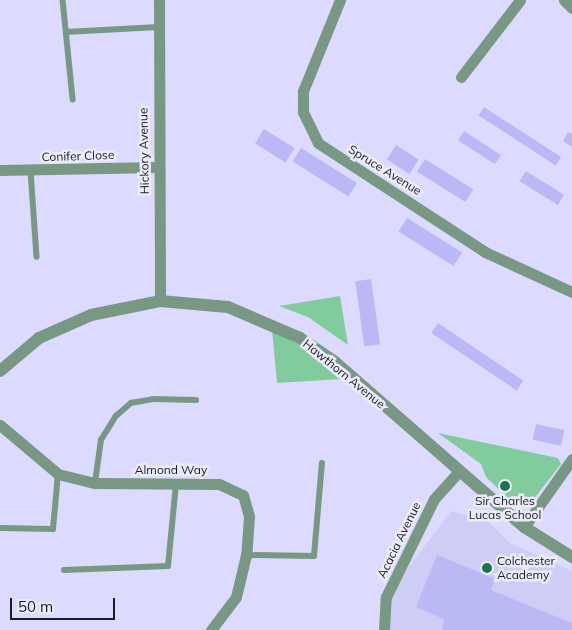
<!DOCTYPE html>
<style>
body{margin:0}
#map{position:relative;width:572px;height:630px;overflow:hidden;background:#dcdbff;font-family:Mulish,sans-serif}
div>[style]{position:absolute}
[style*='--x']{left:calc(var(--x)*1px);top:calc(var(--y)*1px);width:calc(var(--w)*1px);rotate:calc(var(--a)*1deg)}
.built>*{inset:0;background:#cecdf5}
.green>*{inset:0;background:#81cb9c}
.building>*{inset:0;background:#bbb9f5;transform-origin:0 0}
.service>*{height:5.5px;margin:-2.75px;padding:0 2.75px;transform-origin:2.75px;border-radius:2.75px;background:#799883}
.minor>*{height:11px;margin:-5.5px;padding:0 5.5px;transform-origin:5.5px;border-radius:5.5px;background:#799883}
.tertiary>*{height:12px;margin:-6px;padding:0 6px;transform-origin:6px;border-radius:6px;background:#799883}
.dots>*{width:14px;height:14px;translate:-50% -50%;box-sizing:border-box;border:2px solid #ebebf9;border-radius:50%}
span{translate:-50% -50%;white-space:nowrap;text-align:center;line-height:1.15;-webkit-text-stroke:5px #ebebf9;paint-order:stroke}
.street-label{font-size:12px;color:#1b1b27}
.poi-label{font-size:12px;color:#1b1b27}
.left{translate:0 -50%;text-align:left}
.scale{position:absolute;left:10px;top:598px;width:105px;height:22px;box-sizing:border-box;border:2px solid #1b1b27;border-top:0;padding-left:6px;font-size:15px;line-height:18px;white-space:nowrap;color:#1b1b27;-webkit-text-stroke:4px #ebebf9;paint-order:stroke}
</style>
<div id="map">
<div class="built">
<div style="clip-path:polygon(451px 511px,487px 520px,510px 543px,572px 571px,572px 630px,384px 630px,386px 597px)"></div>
</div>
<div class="green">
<div style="clip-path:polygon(340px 296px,348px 345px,308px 317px,279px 306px)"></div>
<div style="clip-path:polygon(272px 329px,320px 357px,342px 379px,277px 383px)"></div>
<div style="clip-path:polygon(438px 433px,558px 458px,561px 464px,533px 500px,513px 503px,486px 477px,481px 464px)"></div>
</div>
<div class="building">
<div style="left:484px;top:107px;width:92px;height:10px;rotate:33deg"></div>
<div style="left:264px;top:129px;width:36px;height:17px;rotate:32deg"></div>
<div style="left:464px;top:131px;width:44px;height:11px;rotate:33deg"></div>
<div style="clip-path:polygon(568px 132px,572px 134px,572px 147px,563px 141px)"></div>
<div style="left:396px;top:145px;width:27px;height:17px;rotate:33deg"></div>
<div style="left:301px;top:148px;width:66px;height:16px;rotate:32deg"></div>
<div style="left:425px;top:159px;width:57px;height:15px;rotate:32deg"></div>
<div style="left:526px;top:171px;width:45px;height:12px;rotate:32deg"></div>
<div style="left:407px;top:218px;width:65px;height:16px;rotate:32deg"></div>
<div style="left:371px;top:279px;width:66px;height:16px;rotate:82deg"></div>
<div style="left:438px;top:323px;width:103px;height:12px;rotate:34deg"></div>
<div style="left:536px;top:424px;width:29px;height:16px;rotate:12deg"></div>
<div style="clip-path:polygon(437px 555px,495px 579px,491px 590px,572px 623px,572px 630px,442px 630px,444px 619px,416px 607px)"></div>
</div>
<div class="service">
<div style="--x:63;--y:0;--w:100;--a:84.2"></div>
<div style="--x:66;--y:32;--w:92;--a:-3.1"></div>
<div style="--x:31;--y:171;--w:86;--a:86"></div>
<div style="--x:95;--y:483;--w:43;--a:-82.1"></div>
<div style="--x:101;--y:440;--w:28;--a:-58"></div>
<div style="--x:116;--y:416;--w:20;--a:-41"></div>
<div style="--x:131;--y:403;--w:22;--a:-10"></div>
<div style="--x:153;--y:399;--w:43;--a:1.3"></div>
<div style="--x:0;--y:528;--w:53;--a:1.1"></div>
<div style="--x:53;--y:529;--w:55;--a:-84.8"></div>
<div style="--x:246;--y:555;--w:68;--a:0.8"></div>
<div style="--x:314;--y:556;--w:93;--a:-85.1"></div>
<div style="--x:64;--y:570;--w:104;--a:-2.2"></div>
<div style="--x:168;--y:566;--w:81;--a:-84.4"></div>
</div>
<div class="minor">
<div style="--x:159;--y:0;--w:301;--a:89.8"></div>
<div style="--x:340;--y:0;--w:98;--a:112.1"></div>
<div style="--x:303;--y:91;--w:21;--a:90"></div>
<div style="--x:303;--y:112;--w:34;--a:64"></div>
<div style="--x:318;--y:143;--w:199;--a:33.1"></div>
<div style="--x:485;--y:252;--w:96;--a:24.7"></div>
<div style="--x:564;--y:0;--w:11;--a:45"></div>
<div style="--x:461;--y:77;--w:97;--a:-52.5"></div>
<div style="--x:0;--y:170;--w:158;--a:-1.1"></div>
<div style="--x:0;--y:425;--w:76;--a:40.2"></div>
<div style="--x:58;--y:474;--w:38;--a:14"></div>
<div style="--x:95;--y:483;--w:124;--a:0.5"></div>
<div style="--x:219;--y:484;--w:26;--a:25"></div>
<div style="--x:243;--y:495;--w:22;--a:74"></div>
<div style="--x:249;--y:516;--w:39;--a:94"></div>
<div style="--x:246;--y:555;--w:43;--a:103.4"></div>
<div style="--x:236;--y:597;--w:41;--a:127.1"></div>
<div style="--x:524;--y:527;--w:83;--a:-54.8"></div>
<div style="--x:384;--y:630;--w:33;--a:-87"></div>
<div style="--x:386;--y:597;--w:109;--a:-63.9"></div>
<div style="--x:434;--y:499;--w:38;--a:-48"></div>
</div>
<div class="tertiary">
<div style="--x:0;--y:371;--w:51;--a:-40.2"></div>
<div style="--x:39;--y:338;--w:57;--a:-23.9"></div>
<div style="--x:91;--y:315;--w:70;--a:-11.5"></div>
<div style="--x:160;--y:301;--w:68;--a:5"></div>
<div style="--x:228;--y:307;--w:78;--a:23.3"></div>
<div style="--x:300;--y:338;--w:42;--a:34.4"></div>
<div style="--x:335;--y:362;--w:251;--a:41.1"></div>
<div style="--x:524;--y:527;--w:57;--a:32"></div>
</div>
<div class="dots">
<div style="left:505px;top:486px;background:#1d7447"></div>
<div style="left:487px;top:568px;background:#1d7447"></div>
</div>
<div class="street-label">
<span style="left:144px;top:151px;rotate:-91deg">Hickory Avenue</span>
<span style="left:78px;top:156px;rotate:-2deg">Conifer Close</span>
<span style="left:385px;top:170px;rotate:32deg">Spruce Avenue</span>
<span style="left:344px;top:374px;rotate:39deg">Hawthorn Avenue</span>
<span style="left:171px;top:470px">Almond Way</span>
<span style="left:399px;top:540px;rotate:-64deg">Acacia Avenue</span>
</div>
<div class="poi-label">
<span style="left:505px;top:508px">Sir Charles<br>Lucas School</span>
<span class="left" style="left:497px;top:568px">Colchester<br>Academy</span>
</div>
<div class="scale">50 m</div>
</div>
